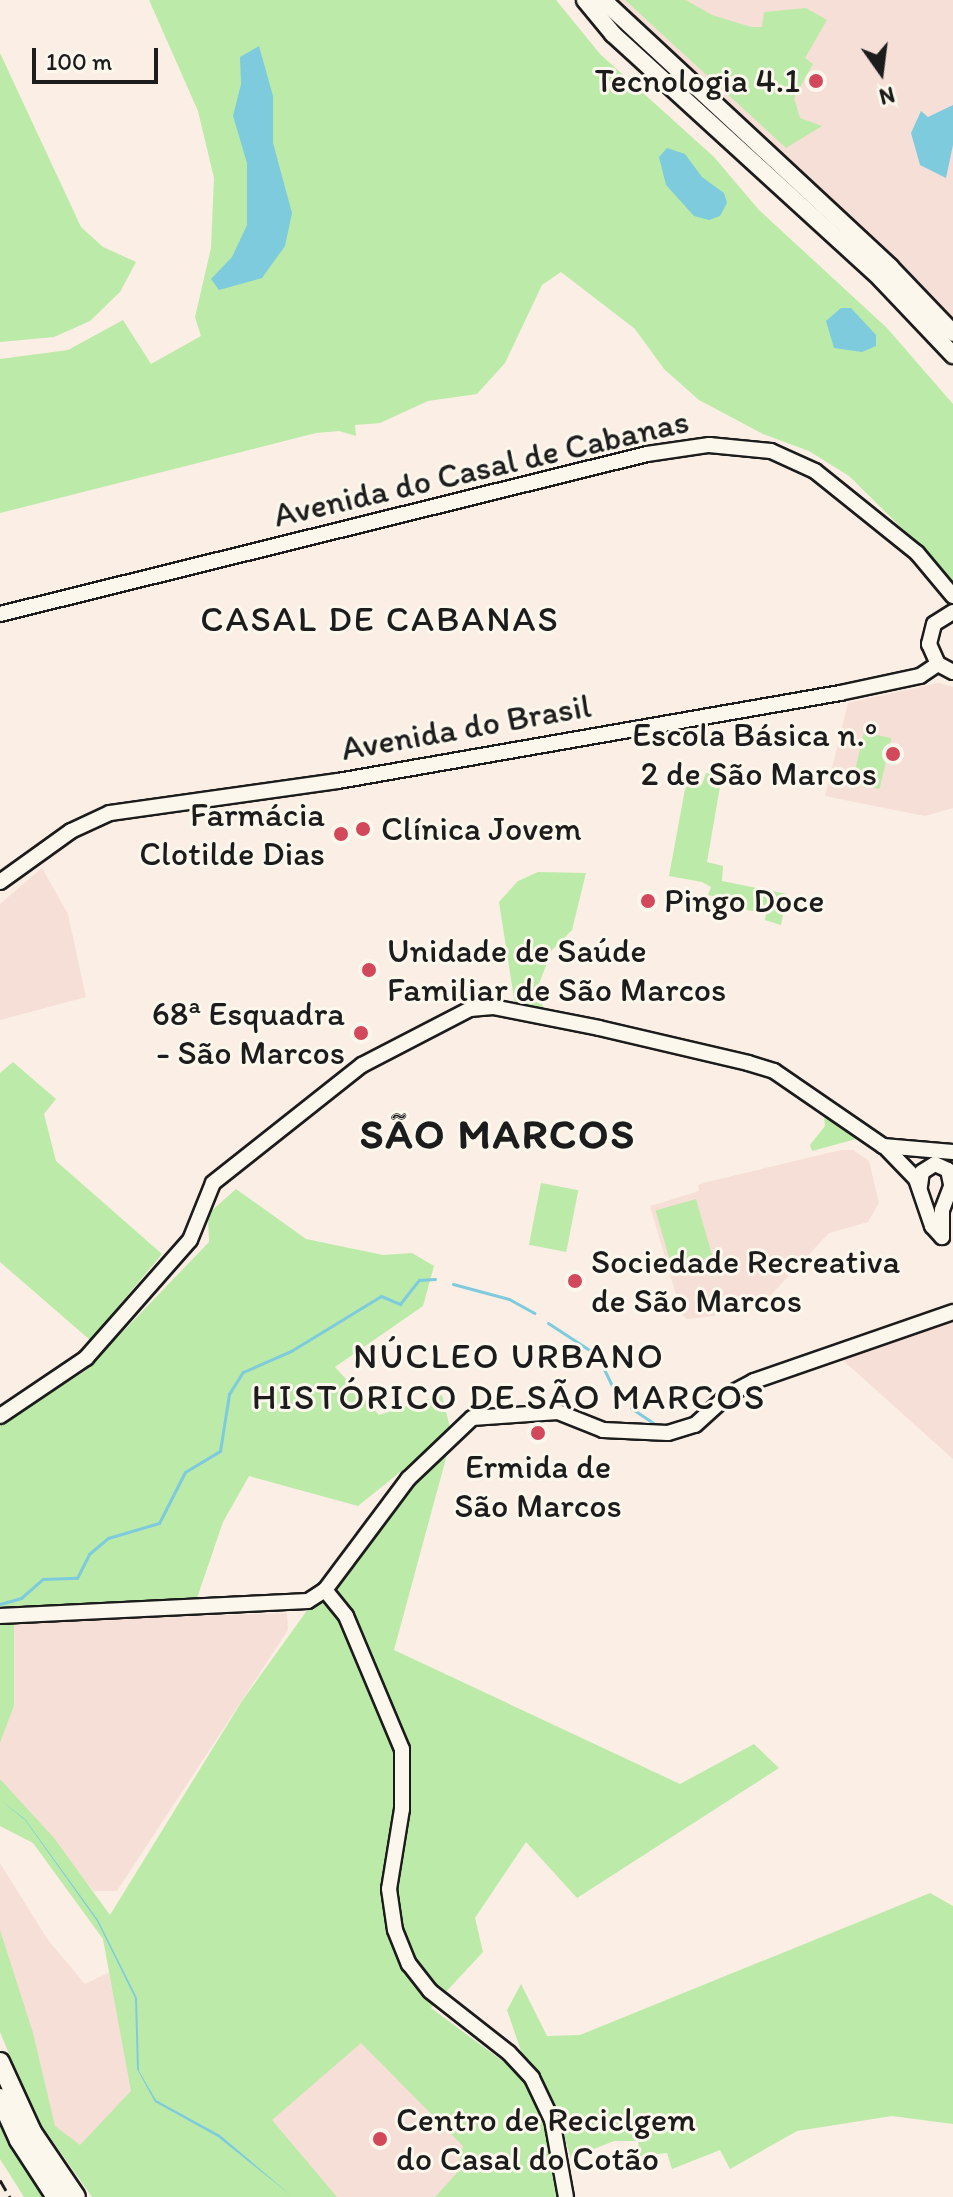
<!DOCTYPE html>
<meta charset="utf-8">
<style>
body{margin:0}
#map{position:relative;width:953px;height:2197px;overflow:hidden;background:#fbeee4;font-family:Itim,sans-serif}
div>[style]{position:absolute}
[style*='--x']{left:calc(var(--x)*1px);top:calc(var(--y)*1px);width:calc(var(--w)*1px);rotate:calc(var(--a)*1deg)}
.built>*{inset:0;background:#f6dfd6}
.green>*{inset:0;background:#bceaa8;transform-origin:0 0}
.water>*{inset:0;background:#7ecbde}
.stream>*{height:3px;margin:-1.5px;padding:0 1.5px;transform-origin:1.5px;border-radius:1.5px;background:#7ecbde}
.roads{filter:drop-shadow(2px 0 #1c1c1c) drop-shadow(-2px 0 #1c1c1c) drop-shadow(0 2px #1c1c1c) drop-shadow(0 -2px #1c1c1c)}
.secondary>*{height:14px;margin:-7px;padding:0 7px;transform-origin:7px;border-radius:7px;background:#fbf7ec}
.primary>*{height:16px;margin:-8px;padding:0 8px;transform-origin:8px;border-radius:8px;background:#fbf7ec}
.highway>*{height:18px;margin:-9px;padding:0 9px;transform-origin:9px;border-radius:9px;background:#fbf7ec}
.rail>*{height:3px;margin-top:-1.5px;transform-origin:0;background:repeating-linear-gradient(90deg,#1c1c1c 0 12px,transparent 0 18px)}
.dots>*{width:22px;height:22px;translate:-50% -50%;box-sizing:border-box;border:4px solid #fbf7ec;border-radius:50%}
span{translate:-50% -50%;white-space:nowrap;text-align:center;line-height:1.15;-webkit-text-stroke:6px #fbf7ec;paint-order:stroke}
.poi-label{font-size:34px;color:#1c1c1c}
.right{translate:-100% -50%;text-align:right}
.left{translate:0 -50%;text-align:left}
.street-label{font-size:34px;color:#1c1c1c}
.neighbourhood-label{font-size:36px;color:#1c1c1c;letter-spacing:2px}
.district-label{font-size:42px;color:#1c1c1c;font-weight:700;letter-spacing:2px}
.north{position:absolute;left:841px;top:32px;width:80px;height:80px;-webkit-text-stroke:6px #fbf7ec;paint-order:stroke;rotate:166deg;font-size:22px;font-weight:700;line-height:32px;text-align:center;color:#1c1c1c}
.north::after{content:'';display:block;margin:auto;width:28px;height:36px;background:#1c1c1c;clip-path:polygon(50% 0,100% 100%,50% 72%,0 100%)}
.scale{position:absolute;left:32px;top:48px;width:126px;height:36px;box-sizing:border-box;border:4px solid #1c1c1c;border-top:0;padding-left:10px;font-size:24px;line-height:28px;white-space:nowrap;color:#1c1c1c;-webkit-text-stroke:6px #fbf7ec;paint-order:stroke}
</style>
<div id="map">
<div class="built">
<div style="clip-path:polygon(615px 0,953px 0,953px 323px)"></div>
<div style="clip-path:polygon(938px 683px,953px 687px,953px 808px,925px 816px,825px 796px,848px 703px)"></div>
<div style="clip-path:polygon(42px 868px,68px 914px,86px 997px,0 1020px,0 904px)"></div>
<div style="clip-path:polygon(841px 1150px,853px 1150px,869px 1161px,879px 1203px,868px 1222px,829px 1233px,768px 1298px,714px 1316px,687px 1319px,682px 1315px,650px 1206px,699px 1191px,698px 1185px,707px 1182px)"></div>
<div style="clip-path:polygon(953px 1314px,953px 1459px,836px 1354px)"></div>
<div style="clip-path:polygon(287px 1613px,288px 1630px,117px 1891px,94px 1891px,0 1785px,0 1743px,14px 1706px,14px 1622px)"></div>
<div style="clip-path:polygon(0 1863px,48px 1940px,85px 1984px,108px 1973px,116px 1979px,139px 2100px,90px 2142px,66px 2150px,41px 2117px,0 1957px)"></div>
<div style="clip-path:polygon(357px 2021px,514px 2197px,329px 2197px,259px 2120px)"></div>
</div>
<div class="green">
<div style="clip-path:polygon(149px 0,556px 0,600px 54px,714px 157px,759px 210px,887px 328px,953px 404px,953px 588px,925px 551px,849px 476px,809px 451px,763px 434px,699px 400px,664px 369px,635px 329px,561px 272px,542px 285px,505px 363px,477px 394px,428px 401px,380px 423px,355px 425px,356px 436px,339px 431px,316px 433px,0 513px,0 359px,68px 350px,123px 320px,151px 364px,201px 336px,195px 317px,211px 248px,214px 178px,198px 111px)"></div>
<div style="clip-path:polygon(625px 0,686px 0,712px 15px,751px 27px,762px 27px,764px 12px,806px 8px,827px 20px,805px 58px,813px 64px,794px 98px,800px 118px,822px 126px,786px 148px)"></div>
<div style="clip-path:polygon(0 53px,81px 227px,103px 247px,136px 262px,120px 292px,90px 321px,54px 337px,0 342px)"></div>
<div style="left:864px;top:732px;width:28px;height:52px;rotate:13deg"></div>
<div style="clip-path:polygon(706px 773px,722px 775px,707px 862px,723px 866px,722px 881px,787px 894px,781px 925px,765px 920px,766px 913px,728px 907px,727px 900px,708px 895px,711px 887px,702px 882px,669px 876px,685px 789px,691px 782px,702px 784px)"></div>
<div style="clip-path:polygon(538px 872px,586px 873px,572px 930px,552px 950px,537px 989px,544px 1010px,515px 1005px,499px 902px,518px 881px)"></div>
<div style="clip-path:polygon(13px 1062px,56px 1099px,44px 1114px,56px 1161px,162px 1254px,90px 1340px,0 1262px,0 1073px)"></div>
<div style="clip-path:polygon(823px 1105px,867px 1136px,812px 1151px,810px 1145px,825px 1126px)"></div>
<div style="left:541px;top:1183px;width:38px;height:63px;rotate:11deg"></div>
<div style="clip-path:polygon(236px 1189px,306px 1239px,383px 1255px,412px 1253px,434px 1266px,423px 1306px,335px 1367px,379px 1415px,442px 1395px,452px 1436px,394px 1650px,680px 1784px,754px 1744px,779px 1768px,577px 1898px,526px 1842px,475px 1918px,483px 1952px,431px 2008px,524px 2077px,546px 2119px,558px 2197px,435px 2197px,456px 2174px,463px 2146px,361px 2043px,272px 2120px,337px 2197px,92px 2197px,35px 2116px,0 2032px,0 1930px,33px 2033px,55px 2126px,80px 2145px,131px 2091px,103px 1939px,33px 1843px,0 1826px,0 1779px,54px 1838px,110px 1915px,242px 1701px,415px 1460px,358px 1506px,249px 1476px,223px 1522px,197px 1598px,14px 1611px,14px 1706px,0 1743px,0 1425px,85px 1371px,209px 1242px,208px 1214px)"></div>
<div style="left:696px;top:1199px;width:60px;height:42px;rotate:74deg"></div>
<div style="clip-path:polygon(930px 1893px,953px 1906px,953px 2124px,892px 2116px,797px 2131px,730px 2169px,720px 2150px,672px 2169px,667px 2153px,640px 2156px,638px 2141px,614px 2141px,571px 2158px,552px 2098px,521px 2051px,507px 2010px,521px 1984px,547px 2036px,580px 2035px)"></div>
<div style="clip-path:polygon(0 2118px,46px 2197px,24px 2197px,0 2159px)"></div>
</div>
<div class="water">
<div style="clip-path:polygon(259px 46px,273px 96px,273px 143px,292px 213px,285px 246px,262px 278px,219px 290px,211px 279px,232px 257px,247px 225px,247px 163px,233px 116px,241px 84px,240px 57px)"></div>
<div style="clip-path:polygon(953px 105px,953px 145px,946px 178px,920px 165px,911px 133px,921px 111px,928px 117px)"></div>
<div style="clip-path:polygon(667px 148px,685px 154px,702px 177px,724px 193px,727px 203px,720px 216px,709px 220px,694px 216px,666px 185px,659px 157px)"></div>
<div style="clip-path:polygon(841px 308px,851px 308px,876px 335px,876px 346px,862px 352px,834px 348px,826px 321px)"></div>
<div style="clip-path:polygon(0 1800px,25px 1819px,98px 1920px,137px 1998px,139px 2071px,156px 2100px,220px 2135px,293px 2197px,218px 2137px,155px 2102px,137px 2069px,135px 1998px,97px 1921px,25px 1820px)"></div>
</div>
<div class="stream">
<div style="--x:453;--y:1284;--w:58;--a:15"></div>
<div style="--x:509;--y:1299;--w:29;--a:29"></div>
<div style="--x:548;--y:1323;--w:59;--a:33.1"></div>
<div style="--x:597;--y:1355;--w:50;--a:63.9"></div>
<div style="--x:631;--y:1408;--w:34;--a:34"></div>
<div style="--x:0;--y:1604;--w:22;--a:-16"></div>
<div style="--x:21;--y:1598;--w:29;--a:-41"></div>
<div style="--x:43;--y:1579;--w:34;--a:-2"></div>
<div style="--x:77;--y:1578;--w:27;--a:-63"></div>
<div style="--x:89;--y:1554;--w:25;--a:-40"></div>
<div style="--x:108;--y:1538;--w:53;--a:-16.4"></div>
<div style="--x:159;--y:1523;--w:57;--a:-63"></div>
<div style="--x:185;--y:1472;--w:41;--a:-31"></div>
<div style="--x:220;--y:1451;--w:58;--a:-81"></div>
<div style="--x:229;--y:1394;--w:26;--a:-58"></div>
<div style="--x:243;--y:1372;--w:52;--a:-23.6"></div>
<div style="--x:291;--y:1351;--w:105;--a:-31.4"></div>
<div style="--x:381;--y:1296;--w:21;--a:23"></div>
<div style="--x:400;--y:1304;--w:31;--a:-52"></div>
<div style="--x:419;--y:1280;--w:16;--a:-4"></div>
</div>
<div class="roads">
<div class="secondary">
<div style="--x:953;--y:612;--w:22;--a:148"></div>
<div style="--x:934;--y:624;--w:21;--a:104"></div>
<div style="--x:929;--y:644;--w:22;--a:66"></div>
<div style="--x:938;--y:664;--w:17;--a:28"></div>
<div style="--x:0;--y:614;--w:666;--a:-13.89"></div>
<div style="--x:647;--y:454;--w:63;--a:-8.3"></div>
<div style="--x:709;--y:445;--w:62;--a:5.5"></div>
<div style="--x:771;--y:451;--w:48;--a:24.4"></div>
<div style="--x:815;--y:471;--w:131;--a:38.8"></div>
<div style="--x:917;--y:553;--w:56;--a:50.1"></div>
<div style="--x:0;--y:882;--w:87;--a:-35.7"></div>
<div style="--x:71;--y:831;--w:43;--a:-24.8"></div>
<div style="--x:110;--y:813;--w:230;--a:-8"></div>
<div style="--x:338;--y:781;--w:510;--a:-9.94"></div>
<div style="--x:840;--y:693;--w:82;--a:-12"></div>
<div style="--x:920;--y:676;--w:22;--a:-34"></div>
<div style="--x:887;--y:1149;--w:42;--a:46"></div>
<div style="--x:916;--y:1179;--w:50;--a:71.2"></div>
<div style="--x:932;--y:1226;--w:15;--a:48"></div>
<div style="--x:920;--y:1186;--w:14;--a:-82"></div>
<div style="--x:922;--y:1172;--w:15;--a:-32"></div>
<div style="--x:935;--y:1164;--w:14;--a:25"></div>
<div style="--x:948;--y:1170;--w:14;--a:78"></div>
<div style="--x:942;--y:1237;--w:27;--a:-90"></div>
<div style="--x:942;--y:1210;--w:31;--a:-69"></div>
<div style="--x:0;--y:1416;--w:104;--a:-34"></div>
<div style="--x:86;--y:1358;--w:157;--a:-48.6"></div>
<div style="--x:190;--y:1240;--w:61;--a:-68"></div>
<div style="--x:213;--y:1183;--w:190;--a:-38.4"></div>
<div style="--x:362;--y:1065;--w:122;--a:-27.4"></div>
<div style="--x:470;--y:1009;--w:23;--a:-5"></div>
<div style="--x:493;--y:1007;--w:108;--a:11.2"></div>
<div style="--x:599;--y:1028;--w:153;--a:13.2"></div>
<div style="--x:748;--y:1063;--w:27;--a:17"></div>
<div style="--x:774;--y:1071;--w:132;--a:34.5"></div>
<div style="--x:883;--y:1146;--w:70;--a:4.9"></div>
<div style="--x:325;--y:1590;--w:33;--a:51"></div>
<div style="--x:346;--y:1616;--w:144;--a:67.2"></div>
<div style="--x:402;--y:1749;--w:60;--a:90"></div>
<div style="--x:402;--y:1809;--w:81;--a:99.2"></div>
<div style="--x:389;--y:1889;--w:41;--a:81.7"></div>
<div style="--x:395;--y:1930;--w:37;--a:68"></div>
<div style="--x:409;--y:1964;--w:34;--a:52"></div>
<div style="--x:430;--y:1991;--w:100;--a:38.1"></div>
<div style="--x:509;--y:2053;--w:34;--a:47"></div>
<div style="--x:532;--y:2078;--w:47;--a:64.5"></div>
<div style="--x:552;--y:2120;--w:78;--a:79.7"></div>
<div style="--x:0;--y:1616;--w:308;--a:-2.8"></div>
<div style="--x:308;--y:1601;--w:20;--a:-33"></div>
<div style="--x:325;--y:1590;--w:139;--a:-53.2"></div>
<div style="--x:408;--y:1479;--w:88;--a:-43.6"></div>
<div style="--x:472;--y:1418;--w:86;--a:-4"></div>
<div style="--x:558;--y:1412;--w:48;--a:21.8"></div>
<div style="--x:603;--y:1430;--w:65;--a:2.6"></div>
<div style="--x:668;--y:1433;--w:28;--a:-17"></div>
<div style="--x:695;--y:1425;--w:45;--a:-42.3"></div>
<div style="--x:728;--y:1395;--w:30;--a:-28"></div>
<div style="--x:754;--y:1381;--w:211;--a:-19.1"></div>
</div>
<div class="primary">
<div style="--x:585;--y:0;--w:44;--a:50.5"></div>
<div style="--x:613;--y:34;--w:363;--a:42.4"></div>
<div style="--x:881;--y:279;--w:105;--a:46.5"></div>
<div style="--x:603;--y:0;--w:392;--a:42.9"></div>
<div style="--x:890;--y:267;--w:91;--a:46.3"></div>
</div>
<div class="highway">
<div style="--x:0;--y:2062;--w:77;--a:65.4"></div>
<div style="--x:32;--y:2132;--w:78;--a:55.9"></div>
<div style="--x:0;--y:2098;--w:46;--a:65.7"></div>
<div style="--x:19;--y:2140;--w:68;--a:57"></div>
</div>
</div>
<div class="rail">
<div style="--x:0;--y:2180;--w:20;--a:60"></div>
</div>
<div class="dots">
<div style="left:816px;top:81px;background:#d1495b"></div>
<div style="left:893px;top:754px;background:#d1495b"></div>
<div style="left:363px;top:829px;background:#d1495b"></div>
<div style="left:341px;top:834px;background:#d1495b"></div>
<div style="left:648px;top:901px;background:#d1495b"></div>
<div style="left:369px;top:970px;background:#d1495b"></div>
<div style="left:361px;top:1033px;background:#d1495b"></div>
<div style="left:575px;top:1281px;background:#d1495b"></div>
<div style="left:538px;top:1433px;background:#d1495b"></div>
<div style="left:380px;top:2139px;background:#d1495b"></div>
</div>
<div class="poi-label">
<span class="right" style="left:800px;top:81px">Tecnologia 4.1</span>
<span class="right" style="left:877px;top:754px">Escola Básica n.º<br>2 de São Marcos</span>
<span class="right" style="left:325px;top:834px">Farmácia<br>Clotilde Dias</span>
<span class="left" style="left:381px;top:829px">Clínica Jovem</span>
<span class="left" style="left:664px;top:901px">Pingo Doce</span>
<span class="left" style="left:387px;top:970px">Unidade de Saúde<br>Familiar de São Marcos</span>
<span class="right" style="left:345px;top:1033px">68ª Esquadra<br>- São Marcos</span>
<span class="left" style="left:591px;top:1281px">Sociedade Recreativa<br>de São Marcos</span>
<span style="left:538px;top:1486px">Ermida de<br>São Marcos</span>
<span class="left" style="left:396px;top:2139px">Centro de Reciclgem<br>do Casal do Cotão</span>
</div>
<div class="street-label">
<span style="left:481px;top:468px;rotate:-13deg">Avenida do Casal de Cabanas</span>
<span style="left:466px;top:727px;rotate:-10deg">Avenida do Brasil</span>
</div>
<div class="neighbourhood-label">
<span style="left:380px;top:619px">CASAL DE CABANAS</span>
<span style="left:509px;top:1376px">NÚCLEO URBANO<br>HISTÓRICO DE SÃO MARCOS</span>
</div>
<div class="district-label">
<span style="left:498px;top:1134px">SÃO MARCOS</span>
</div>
<div class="north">N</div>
<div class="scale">100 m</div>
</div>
